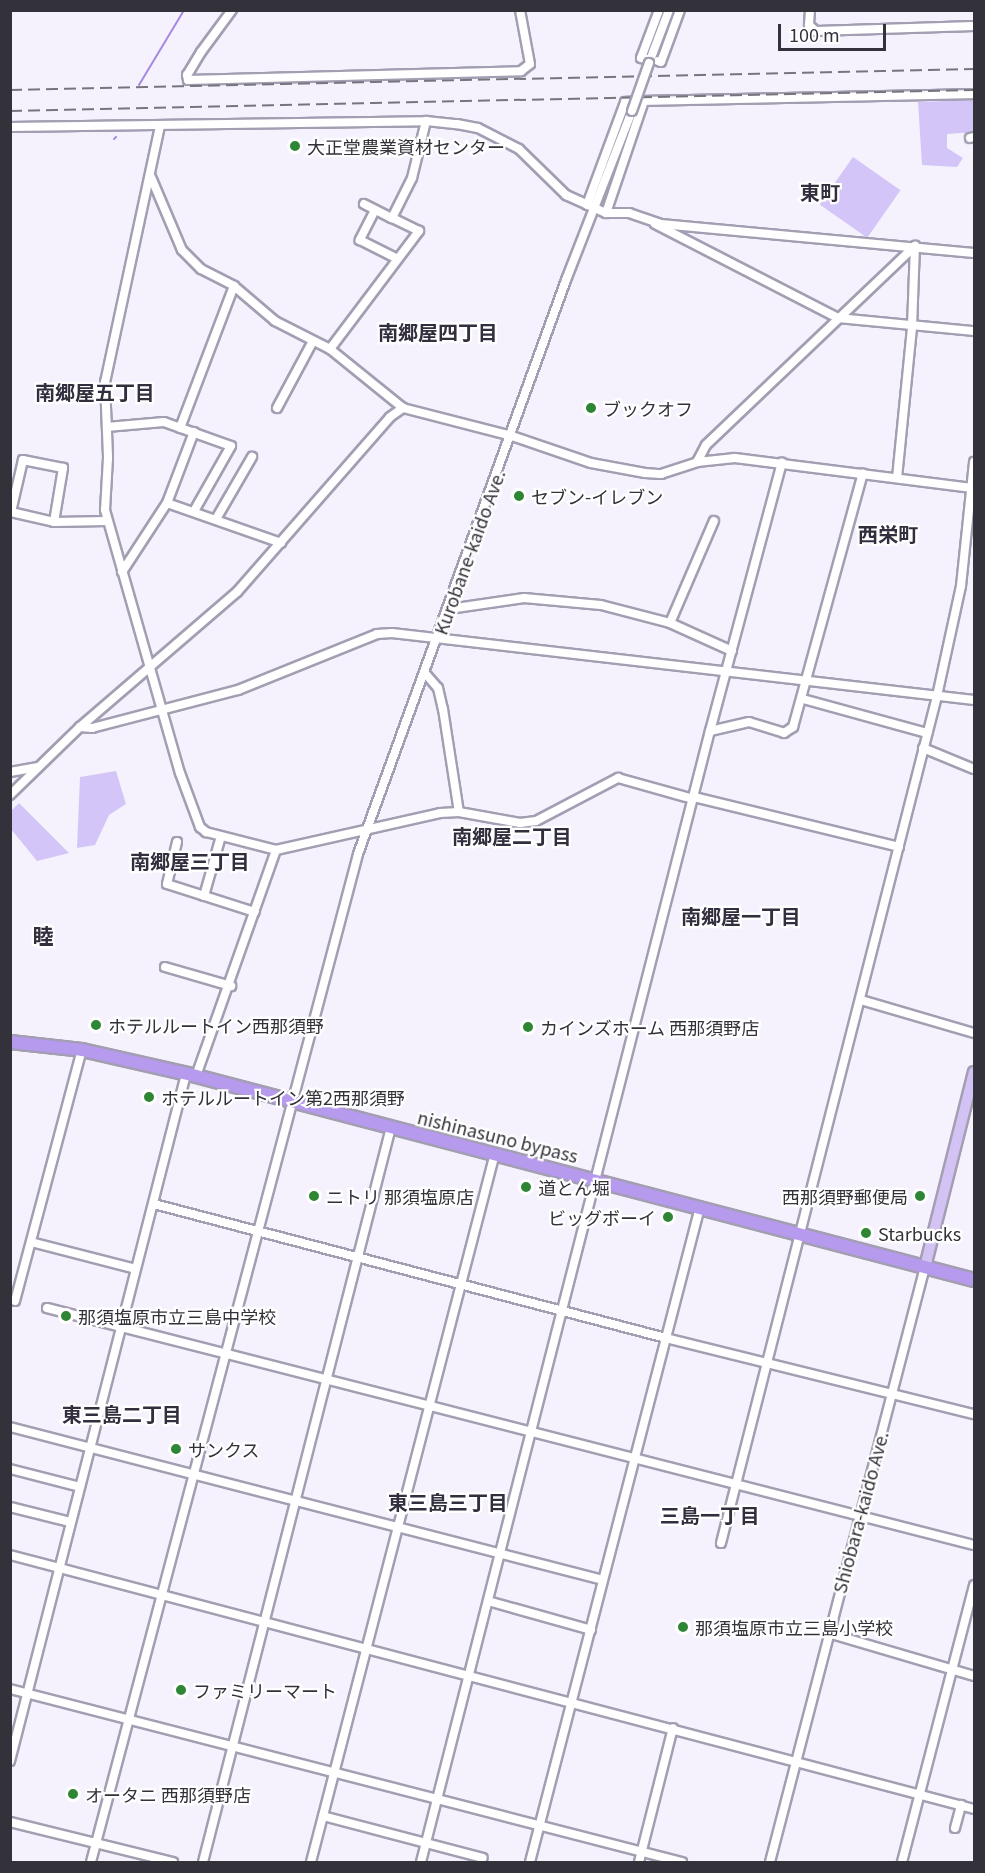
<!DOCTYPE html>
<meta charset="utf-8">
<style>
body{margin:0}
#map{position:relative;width:985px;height:1873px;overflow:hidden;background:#f5f2fe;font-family:Georgia,"Noto Sans JP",serif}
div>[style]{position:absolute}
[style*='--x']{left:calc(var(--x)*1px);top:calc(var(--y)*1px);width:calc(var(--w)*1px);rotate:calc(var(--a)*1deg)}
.green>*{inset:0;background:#d3c5f7;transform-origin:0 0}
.stream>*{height:2px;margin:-1px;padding:0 1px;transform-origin:1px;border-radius:1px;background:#a588e1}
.roads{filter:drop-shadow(2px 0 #a39eb1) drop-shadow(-2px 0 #a39eb1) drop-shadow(0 2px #a39eb1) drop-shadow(0 -2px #a39eb1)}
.minor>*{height:8px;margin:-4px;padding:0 4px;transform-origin:4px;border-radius:4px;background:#fff}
.major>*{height:10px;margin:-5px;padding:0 5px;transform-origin:5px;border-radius:5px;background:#d3c2f4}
.highway>*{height:12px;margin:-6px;padding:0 6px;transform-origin:6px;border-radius:6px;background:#b59aed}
.rail>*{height:2px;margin-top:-1px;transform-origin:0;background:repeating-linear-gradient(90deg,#76747d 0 12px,transparent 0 18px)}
.bridges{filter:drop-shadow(2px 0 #a39eb1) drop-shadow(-2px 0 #a39eb1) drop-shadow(0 2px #a39eb1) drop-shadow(0 -2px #a39eb1)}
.minor-bridge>*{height:8px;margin:-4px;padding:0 4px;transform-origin:4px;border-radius:4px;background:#fff}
.dots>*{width:16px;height:16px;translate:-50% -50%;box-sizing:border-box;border:3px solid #fff;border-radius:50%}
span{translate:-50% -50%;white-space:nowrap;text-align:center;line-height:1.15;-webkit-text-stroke:4.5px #fff;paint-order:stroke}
.poi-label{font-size:18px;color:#333139}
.left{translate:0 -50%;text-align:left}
.right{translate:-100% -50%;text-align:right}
.street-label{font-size:18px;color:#333139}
.neighbourhood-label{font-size:20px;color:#322e3d;font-weight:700}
.quarter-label{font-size:21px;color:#322e3d;font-weight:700}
.frame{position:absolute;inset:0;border:12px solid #333139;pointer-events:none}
.scale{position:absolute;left:778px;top:24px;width:108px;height:27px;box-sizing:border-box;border:3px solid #333139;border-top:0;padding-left:8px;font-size:18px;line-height:21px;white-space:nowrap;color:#333139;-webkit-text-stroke:4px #fff;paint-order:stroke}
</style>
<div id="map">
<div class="green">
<div style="clip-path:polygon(974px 100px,974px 132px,947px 134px,947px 148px,963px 158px,957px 167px,922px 165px,918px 102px)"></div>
<div style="left:853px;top:157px;width:58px;height:58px;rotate:35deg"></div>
<div style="clip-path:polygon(116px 771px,126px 804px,109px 815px,95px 845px,77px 848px,80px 777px)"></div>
<div style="clip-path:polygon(19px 803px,69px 853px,37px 861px,11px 829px,11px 811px)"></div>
</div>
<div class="stream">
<div style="--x:139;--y:85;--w:87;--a:-59"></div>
<div style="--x:114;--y:139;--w:3;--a:-45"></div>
</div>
<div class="roads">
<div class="minor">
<div style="--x:232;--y:10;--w:52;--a:126.4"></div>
<div style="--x:201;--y:52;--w:27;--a:121"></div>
<div style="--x:187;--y:75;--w:5;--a:79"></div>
<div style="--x:188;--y:80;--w:333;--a:-1.5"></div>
<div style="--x:521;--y:71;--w:11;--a:-38"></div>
<div style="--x:530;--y:64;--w:55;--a:-100.5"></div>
<div style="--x:810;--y:10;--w:15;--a:94"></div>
<div style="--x:809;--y:25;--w:9;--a:41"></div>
<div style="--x:816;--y:31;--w:158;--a:-1.8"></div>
<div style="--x:646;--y:59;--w:5;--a:-169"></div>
<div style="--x:641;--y:58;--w:51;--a:-69.4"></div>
<div style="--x:658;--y:61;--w:3;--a:18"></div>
<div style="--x:661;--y:62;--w:55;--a:-69.9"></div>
<div style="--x:649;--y:63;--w:57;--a:-69.3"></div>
<div style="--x:160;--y:126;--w:262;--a:102.1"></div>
<div style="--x:105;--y:382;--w:76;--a:87.7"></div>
<div style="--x:108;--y:458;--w:52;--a:93.3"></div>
<div style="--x:105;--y:510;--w:273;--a:74.1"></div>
<div style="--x:180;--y:773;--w:58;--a:69.7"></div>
<div style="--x:200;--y:827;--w:8;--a:40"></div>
<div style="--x:206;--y:832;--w:72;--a:14.4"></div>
<div style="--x:276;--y:850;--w:168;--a:-12.7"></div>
<div style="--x:440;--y:813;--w:19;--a:-3"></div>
<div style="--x:459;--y:812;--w:62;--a:10.2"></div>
<div style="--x:520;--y:823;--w:16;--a:-7"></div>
<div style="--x:536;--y:821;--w:93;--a:-27.7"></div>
<div style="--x:618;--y:778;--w:78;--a:15.6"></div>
<div style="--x:10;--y:127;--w:416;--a:-0.8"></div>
<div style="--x:426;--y:121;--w:31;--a:6"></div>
<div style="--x:457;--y:124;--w:21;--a:11"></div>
<div style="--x:478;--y:128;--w:46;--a:27.1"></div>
<div style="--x:519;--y:149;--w:66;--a:44.4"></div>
<div style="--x:566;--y:195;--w:44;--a:24.2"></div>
<div style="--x:606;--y:213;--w:23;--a:0"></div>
<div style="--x:629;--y:213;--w:34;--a:19"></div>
<div style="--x:661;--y:224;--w:314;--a:5.3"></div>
<div style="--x:970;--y:138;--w:4;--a:-14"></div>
<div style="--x:151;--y:177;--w:79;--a:67"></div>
<div style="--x:182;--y:250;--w:27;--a:45"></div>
<div style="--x:201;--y:269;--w:37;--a:27"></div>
<div style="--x:234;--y:286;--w:54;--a:40.5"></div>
<div style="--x:275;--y:321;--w:62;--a:27"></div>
<div style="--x:330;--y:349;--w:94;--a:38.9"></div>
<div style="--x:364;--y:204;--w:31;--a:27"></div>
<div style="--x:587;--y:205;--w:110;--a:-69.7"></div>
<div style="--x:625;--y:102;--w:16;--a:-4"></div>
<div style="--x:375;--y:210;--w:34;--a:117"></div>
<div style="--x:360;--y:240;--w:42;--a:26.6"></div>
<div style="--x:606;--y:213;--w:118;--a:-71.3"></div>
<div style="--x:644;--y:101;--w:330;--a:-1.2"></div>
<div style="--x:655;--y:224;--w:206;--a:27.2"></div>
<div style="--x:838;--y:318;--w:137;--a:5.5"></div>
<div style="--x:330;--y:349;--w:148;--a:-53"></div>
<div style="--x:419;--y:231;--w:30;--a:-154"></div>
<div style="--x:392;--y:218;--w:45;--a:-63.4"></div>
<div style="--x:412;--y:178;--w:59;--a:-76.2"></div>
<div style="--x:277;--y:408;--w:76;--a:-61.8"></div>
<div style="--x:107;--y:427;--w:57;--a:-5"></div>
<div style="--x:164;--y:422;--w:71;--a:19.7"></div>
<div style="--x:231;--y:446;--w:75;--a:119.6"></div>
<div style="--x:180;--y:428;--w:152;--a:-69.2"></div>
<div style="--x:697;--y:462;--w:19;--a:-62"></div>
<div style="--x:706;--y:445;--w:289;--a:-43.6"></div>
<div style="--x:897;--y:478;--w:152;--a:-84.3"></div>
<div style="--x:912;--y:327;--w:81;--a:-87.9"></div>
<div style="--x:167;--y:503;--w:121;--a:19.3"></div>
<div style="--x:216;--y:519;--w:72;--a:-59.9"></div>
<div style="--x:54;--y:522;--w:55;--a:-80.5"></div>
<div style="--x:63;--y:468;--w:41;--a:-168.7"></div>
<div style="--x:23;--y:460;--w:53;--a:103"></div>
<div style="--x:11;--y:512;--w:44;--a:13.1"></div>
<div style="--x:54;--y:522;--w:53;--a:-1.1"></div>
<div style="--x:122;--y:572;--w:82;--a:-56.9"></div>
<div style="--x:167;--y:503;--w:76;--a:-69.2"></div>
<div style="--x:449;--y:609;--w:76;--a:-8.3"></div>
<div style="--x:524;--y:598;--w:77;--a:5.2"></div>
<div style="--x:601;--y:605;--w:71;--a:14.6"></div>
<div style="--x:670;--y:623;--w:68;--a:24.3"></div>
<div style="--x:670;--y:623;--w:111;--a:-66.7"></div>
<div style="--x:424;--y:672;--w:21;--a:49"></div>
<div style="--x:438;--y:688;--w:22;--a:77"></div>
<div style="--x:443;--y:709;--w:104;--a:81.2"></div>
<div style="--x:803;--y:699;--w:129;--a:15.3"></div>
<div style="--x:80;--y:727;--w:12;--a:5"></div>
<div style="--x:92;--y:728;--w:151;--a:-14.6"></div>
<div style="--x:238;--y:690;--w:150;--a:-21.9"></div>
<div style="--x:377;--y:634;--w:15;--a:-4"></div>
<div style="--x:392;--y:633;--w:586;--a:6.57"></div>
<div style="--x:710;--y:731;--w:40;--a:-13"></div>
<div style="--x:749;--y:722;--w:37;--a:17"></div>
<div style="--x:784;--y:733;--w:11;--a:-34"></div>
<div style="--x:793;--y:727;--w:263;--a:-74.6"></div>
<div style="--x:923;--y:748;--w:55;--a:22.4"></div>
<div style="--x:10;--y:772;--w:27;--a:-10"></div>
<div style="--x:10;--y:795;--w:98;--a:-44.2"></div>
<div style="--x:80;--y:727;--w:207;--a:-40.7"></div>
<div style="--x:237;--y:592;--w:232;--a:-48.8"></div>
<div style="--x:390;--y:417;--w:16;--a:-35"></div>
<div style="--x:403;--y:408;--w:113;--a:14.4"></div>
<div style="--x:512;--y:436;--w:83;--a:18.9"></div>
<div style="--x:591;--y:463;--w:55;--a:10.5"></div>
<div style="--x:645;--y:473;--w:16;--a:4"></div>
<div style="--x:661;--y:474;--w:38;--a:-18"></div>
<div style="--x:697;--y:462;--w:38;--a:-6"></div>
<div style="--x:735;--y:458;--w:241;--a:7.2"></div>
<div style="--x:694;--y:797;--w:211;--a:13.7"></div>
<div style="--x:177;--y:842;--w:43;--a:103.4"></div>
<div style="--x:167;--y:884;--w:92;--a:17.7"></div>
<div style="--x:204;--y:896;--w:62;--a:-74.2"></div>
<div style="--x:165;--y:967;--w:69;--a:16.1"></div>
<div style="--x:861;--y:1000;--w:118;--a:16.3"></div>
<div style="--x:196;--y:1076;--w:240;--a:-70.5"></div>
<div style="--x:154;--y:1204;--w:529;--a:14.67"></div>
<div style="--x:666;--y:1338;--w:317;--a:13.9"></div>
<div style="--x:31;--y:1242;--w:108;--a:14.4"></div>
<div style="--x:15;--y:1301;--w:260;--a:-75.1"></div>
<div style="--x:47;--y:1308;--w:957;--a:14.34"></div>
<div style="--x:10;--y:1427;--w:612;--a:14.47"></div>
<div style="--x:10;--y:1469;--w:72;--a:14.4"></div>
<div style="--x:10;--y:1507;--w:62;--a:14"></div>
<div style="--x:721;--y:1543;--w:874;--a:-75.69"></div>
<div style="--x:937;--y:696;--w:113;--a:-77.7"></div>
<div style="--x:961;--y:586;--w:125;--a:-84"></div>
<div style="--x:10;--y:1555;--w:997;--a:14.76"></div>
<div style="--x:488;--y:1601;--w:107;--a:15.7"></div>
<div style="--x:828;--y:1633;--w:152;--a:16.4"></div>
<div style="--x:10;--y:1689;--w:694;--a:14.44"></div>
<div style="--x:10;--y:1761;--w:709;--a:-75.63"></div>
<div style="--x:323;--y:1816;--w:165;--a:14.7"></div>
<div style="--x:10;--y:1822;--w:168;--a:13.8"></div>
<div style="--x:955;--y:1828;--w:24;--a:-75"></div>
<div style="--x:91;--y:1862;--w:1043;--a:-75.16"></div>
<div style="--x:358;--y:854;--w:611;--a:-70.08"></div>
<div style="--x:566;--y:280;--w:181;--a:-68.7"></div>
<div style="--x:203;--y:1862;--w:759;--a:-75.65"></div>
<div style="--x:311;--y:1862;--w:732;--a:-75.45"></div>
<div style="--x:421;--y:1862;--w:1167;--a:-75.67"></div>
<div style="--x:710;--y:731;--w:278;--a:-75"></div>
<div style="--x:530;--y:1862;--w:677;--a:-75.45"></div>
<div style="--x:639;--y:1862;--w:138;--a:-75.8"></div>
<div style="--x:770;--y:1862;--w:615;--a:-75.4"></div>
<div style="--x:902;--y:1862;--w:286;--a:-75.4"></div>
</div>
<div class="major">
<div style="--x:925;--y:1267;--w:201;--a:-75.9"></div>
</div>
<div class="highway">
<div style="--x:10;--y:1042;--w:72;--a:6.3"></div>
<div style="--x:82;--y:1050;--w:117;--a:12.8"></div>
<div style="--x:196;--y:1076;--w:804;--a:14.69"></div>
</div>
</div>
<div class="rail">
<div style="--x:10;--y:90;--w:964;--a:-1.25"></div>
<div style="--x:10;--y:111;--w:964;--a:-1.25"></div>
</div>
<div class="bridges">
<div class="minor-bridge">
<div style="--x:632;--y:111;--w:51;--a:-70.5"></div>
</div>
</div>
<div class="dots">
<div style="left:295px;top:146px;background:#2e8534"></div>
<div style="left:591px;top:408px;background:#2e8534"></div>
<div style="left:519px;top:496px;background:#2e8534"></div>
<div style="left:96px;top:1025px;background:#2e8534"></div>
<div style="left:528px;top:1027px;background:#2e8534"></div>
<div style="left:149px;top:1097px;background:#2e8534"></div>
<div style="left:526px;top:1187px;background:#2e8534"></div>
<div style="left:314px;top:1196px;background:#2e8534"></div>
<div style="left:920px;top:1196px;background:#2e8534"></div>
<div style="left:668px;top:1217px;background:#2e8534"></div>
<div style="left:866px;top:1233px;background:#2e8534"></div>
<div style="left:66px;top:1316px;background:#2e8534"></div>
<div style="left:176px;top:1449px;background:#2e8534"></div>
<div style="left:683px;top:1627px;background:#2e8534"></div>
<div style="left:181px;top:1690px;background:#2e8534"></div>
<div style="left:73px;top:1794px;background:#2e8534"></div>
</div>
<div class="poi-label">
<span class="left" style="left:307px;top:146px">大正堂農業資材センター</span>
<span class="left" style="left:603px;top:408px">ブックオフ</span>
<span class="left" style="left:531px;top:496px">セブン-イレブン</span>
<span class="left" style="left:108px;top:1025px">ホテルルートイン西那須野</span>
<span class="left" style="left:540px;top:1027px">カインズホーム 西那須野店</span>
<span class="left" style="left:161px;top:1097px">ホテルルートイン第2西那須野</span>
<span class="left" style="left:538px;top:1187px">道とん堀</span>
<span class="left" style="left:326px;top:1196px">ニトリ 那須塩原店</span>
<span class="right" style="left:908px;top:1196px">西那須野郵便局</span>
<span class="right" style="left:656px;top:1217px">ビッグボーイ</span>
<span class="left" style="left:878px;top:1233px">Starbucks</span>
<span class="left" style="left:78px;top:1316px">那須塩原市立三島中学校</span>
<span class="left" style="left:188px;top:1449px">サンクス</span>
<span class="left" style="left:695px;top:1627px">那須塩原市立三島小学校</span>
<span class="left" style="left:193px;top:1690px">ファミリーマート</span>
<span class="left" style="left:85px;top:1794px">オータニ 西那須野店</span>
</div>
<div class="street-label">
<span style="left:469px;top:552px;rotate:-70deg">Kurobane-kaido Ave.</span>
<span style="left:498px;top:1136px;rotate:14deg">nishinasuno bypass</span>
<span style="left:860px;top:1512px;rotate:-75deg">Shiobara-kaido Ave.</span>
</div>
<div class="neighbourhood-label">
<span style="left:820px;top:191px">東町</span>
<span style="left:438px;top:331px">南郷屋四丁目</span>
<span style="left:95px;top:391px">南郷屋五丁目</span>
<span style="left:888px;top:533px">西栄町</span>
<span style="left:512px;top:835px">南郷屋二丁目</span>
<span style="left:190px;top:860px">南郷屋三丁目</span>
<span style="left:741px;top:915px">南郷屋一丁目</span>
<span style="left:122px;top:1413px">東三島二丁目</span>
<span style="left:448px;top:1501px">東三島三丁目</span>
<span style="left:710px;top:1514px">三島一丁目</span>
</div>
<div class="quarter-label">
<span style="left:43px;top:935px">睦</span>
</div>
<div class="frame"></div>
<div class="scale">100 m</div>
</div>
